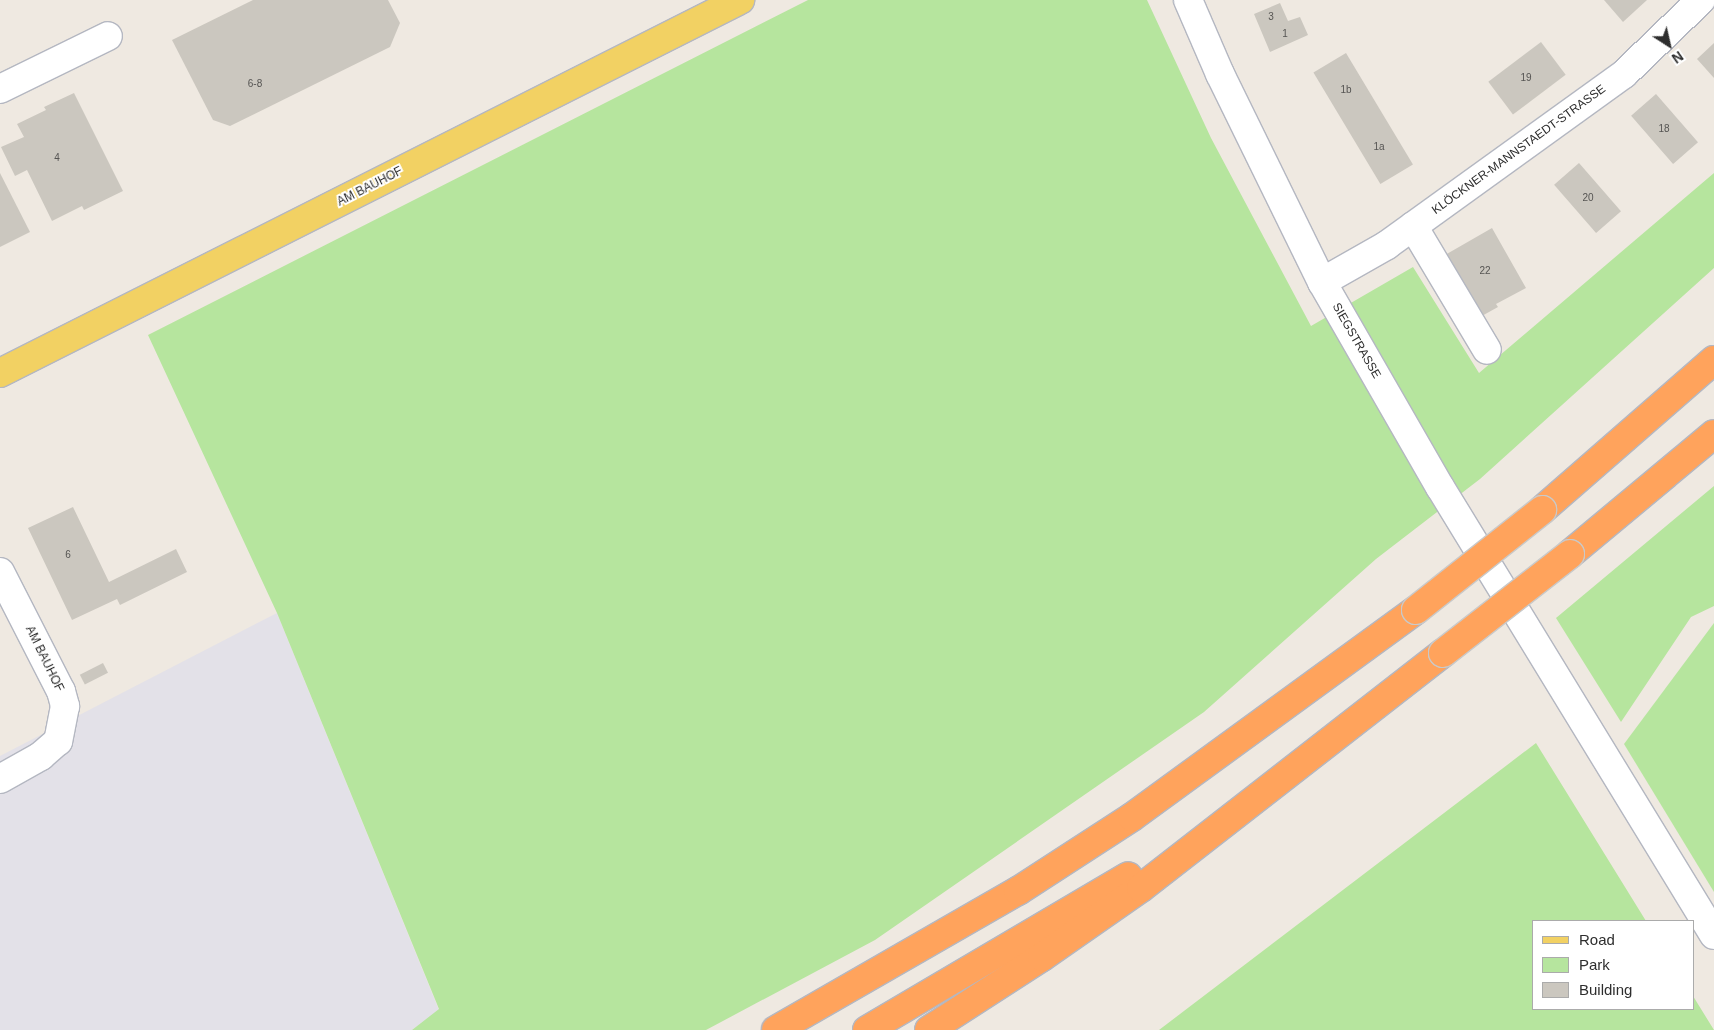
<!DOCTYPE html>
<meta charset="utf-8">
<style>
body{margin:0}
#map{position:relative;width:1714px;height:1030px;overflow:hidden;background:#efe9e1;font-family:Helvetica,sans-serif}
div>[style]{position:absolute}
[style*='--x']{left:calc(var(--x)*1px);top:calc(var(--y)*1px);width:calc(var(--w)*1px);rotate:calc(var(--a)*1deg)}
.industrial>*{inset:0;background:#e3e1e8}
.green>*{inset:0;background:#b6e59e}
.building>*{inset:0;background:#cbc7bf;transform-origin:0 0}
.roads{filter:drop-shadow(1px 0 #b4b7c1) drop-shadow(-1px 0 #b4b7c1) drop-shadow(0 1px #b4b7c1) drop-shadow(0 -1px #b4b7c1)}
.minor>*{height:28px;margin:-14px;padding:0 14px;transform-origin:14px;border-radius:14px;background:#fff}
.major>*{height:28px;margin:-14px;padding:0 14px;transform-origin:14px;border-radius:14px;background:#f2d163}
.highway>*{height:28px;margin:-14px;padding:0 14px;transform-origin:14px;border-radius:14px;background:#ffa35c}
.bridges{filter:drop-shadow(1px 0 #c9c9c9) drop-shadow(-1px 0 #c9c9c9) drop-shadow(0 1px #c9c9c9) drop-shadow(0 -1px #c9c9c9)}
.highway-bridge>*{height:28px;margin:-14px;padding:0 14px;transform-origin:14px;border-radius:14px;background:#ffa35c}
span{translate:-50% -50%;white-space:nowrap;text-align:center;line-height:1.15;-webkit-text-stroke:4px #fff;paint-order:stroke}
.number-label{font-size:10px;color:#555452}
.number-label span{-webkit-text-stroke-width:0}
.street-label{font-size:12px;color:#2e2e2e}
.legend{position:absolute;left:1532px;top:920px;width:162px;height:90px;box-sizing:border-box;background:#fff;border:1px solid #ababab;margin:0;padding:6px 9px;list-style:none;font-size:15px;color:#2e2e2e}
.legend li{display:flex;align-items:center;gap:10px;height:25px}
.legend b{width:25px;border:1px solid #ababab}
.north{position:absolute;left:1644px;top:20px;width:50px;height:50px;-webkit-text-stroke:4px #fff;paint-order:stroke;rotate:145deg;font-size:14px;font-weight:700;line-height:20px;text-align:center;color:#2e2e2e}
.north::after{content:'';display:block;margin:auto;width:18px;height:22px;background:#2e2e2e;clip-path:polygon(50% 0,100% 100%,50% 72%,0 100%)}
</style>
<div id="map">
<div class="industrial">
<div style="clip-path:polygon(277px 613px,439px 1010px,412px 1030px,0 1030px,0 756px)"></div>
</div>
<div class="green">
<div style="clip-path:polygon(808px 0,1147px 0,1211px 138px,1311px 326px,1413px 267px,1479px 373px,1714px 173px,1714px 268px,1480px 479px,1376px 559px,1204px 712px,875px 940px,706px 1030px,412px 1030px,439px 1009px,277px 613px,148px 335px)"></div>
<div style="clip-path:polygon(1714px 486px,1714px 606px,1691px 617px,1621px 722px,1556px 618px)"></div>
<div style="clip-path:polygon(1714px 623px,1714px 892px,1624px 744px)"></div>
<div style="clip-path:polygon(1536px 743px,1646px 921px,1533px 921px,1533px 1009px,1693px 1009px,1693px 996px,1714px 1030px,1159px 1030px)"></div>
</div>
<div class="building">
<div style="clip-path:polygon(253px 0,388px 0,400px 23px,390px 47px,230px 126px,213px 120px,172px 40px)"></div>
<div style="clip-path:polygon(1604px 0,1647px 0,1623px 22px)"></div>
<div style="clip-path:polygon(1280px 3px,1288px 21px,1300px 17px,1308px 35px,1270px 52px,1254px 14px)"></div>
<div style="left:1541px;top:42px;width:41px;height:66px;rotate:53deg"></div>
<div style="clip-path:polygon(1714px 43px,1714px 78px,1697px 59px)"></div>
<div style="left:1346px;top:53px;width:130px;height:38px;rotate:59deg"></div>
<div style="clip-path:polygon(74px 93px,123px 191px,84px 210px,82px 206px,52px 221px,27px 170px,15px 176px,1px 147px,24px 137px,17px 124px,46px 110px,44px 107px)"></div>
<div style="left:1656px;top:94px;width:64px;height:33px;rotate:49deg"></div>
<div style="left:1579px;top:163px;width:64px;height:33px;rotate:49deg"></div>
<div style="clip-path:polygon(0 173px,30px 232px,0 247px)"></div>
<div style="clip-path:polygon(1492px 228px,1526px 288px,1496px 304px,1498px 307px,1480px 317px,1445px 255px)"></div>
<div style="clip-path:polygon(73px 507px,109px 582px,176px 549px,187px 572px,120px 605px,117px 599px,72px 620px,28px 528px)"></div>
<div style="left:103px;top:663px;width:11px;height:26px;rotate:63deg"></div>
</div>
<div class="roads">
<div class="minor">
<div style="--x:1188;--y:0;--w:81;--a:66.6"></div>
<div style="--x:1220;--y:74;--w:232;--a:63.9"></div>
<div style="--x:1322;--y:282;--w:237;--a:60.1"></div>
<div style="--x:1440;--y:487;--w:525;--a:58.55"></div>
<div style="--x:0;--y:89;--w:120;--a:-26.1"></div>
<div style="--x:1413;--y:226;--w:144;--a:59.2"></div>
<div style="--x:1322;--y:282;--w:75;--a:-29.6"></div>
<div style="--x:1387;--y:245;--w:292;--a:-35.8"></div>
<div style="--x:1624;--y:74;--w:107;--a:-43.9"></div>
<div style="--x:0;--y:572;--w:134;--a:62.9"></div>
<div style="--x:61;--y:691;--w:16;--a:75"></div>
<div style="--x:65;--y:706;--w:36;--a:101"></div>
<div style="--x:58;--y:741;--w:23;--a:139"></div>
<div style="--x:41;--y:756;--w:47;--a:150.7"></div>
</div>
<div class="major">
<div style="--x:0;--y:373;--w:829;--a:-26.75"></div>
</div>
<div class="highway">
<div style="--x:1542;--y:510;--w:228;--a:-41.1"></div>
<div style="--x:1570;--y:554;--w:187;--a:-39.8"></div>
<div style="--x:776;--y:1030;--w:279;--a:-29.9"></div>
<div style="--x:1018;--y:891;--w:136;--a:-33"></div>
<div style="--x:1132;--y:817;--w:351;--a:-36.1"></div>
<div style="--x:867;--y:1030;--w:303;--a:-30.5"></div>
<div style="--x:929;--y:1030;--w:135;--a:-32.9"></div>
<div style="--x:1042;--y:957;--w:121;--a:-34.9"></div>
<div style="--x:1141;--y:888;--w:383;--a:-37.9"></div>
</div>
</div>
<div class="bridges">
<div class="highway-bridge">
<div style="--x:1416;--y:610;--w:161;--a:-38.4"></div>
<div style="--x:1443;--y:653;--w:161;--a:-37.9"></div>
</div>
</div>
<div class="number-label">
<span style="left:1271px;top:17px">3</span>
<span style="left:1285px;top:34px">1</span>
<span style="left:1526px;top:78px">19</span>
<span style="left:255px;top:84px">6-8</span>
<span style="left:1346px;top:90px">1b</span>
<span style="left:1664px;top:129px">18</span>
<span style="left:1379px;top:147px">1a</span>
<span style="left:57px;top:158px">4</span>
<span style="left:1588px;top:198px">20</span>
<span style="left:1485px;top:271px">22</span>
<span style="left:68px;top:555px">6</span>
</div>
<div class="street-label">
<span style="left:1519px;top:150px;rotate:-36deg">KLÖCKNER-MANNSTAEDT-STRASSE</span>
<span style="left:370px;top:187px;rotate:-27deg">AM BAUHOF</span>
<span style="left:1356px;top:341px;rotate:60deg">SIEGSTRASSE</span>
<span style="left:44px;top:659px;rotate:64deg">AM BAUHOF</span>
</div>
<ul class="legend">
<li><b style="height:6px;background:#f2d163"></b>Road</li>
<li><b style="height:14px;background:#b6e59e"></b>Park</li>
<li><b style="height:14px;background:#cbc7bf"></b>Building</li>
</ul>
<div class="north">N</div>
</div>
